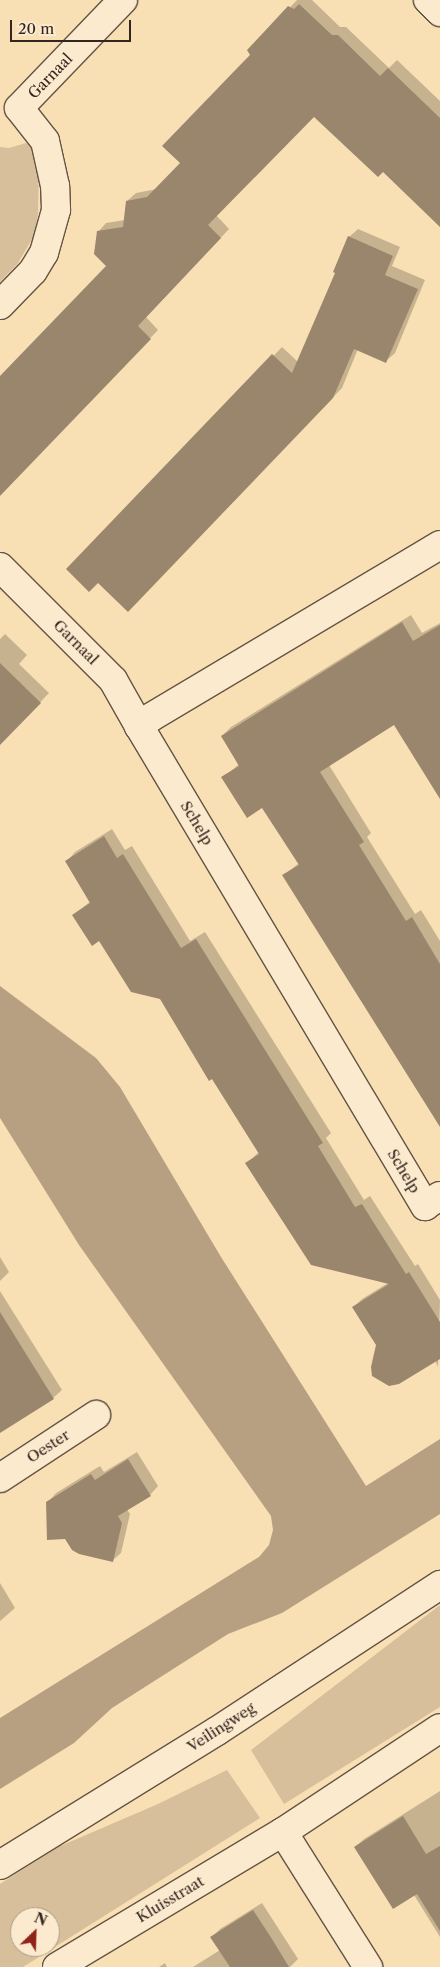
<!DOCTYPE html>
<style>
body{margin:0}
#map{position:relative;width:440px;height:1967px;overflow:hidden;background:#f9dfb4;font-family:"Libre Caslon Text",serif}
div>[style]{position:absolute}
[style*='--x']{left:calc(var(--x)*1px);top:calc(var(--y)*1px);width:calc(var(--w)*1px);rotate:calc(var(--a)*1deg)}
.green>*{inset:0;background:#d7bf9b}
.water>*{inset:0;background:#b6a081}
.shadow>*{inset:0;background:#0003}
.building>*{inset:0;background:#9a866c}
.roads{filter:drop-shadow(1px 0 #645444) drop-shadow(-1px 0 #645444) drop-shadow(0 1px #645444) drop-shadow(0 -1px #645444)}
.minor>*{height:28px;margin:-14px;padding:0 14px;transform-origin:14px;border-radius:14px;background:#fbeace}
span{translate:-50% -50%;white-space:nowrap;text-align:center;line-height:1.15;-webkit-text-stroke:4px #fbeace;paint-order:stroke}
.street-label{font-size:15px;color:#33251f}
.north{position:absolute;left:10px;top:1907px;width:50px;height:50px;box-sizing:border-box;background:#fbeace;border:1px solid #ab9b88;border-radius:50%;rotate:24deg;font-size:14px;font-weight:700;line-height:20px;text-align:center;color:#33251f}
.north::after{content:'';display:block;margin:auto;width:18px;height:22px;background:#8f2418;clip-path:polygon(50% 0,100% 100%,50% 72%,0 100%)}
.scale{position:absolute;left:10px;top:20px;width:121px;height:22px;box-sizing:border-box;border:2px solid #33251f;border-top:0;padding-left:6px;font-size:15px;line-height:18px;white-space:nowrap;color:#33251f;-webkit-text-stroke:4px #fbeace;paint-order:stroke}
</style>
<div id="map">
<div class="green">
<div style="clip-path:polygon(26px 143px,34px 148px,39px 165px,38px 215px,34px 236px,18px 263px,0 282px,0 147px,9px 148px)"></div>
<div style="clip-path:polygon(440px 1605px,440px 1707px,284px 1804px,251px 1750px)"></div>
<div style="clip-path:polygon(evenodd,227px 1770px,260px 1818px,23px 1967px,0 1967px,0 1884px,58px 1847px,158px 1804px,227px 1770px,20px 1917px,50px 1917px,50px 1947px,20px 1947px,20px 1917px)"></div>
</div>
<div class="water">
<div style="clip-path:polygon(0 986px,96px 1058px,120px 1087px,221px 1257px,366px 1486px,440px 1439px,440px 1514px,282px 1613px,228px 1634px,112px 1708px,74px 1743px,0 1789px,0 1718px,259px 1557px,269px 1545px,273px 1530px,271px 1516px,79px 1245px,0 1118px)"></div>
</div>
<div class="shadow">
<div style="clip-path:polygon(297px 0,312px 0,340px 27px,346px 27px,389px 68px,397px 60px,440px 101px,440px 224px,383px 171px,315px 115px,216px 215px,229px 229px,146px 317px,158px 330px,0 495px,0 378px,108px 266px,98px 232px,106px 223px,125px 220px,127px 201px,136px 193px,157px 189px,182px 163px,251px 55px,249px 50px)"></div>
<div style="clip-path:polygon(358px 229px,400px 247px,392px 266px,425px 280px,395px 353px,386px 361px,358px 349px,342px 388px,128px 610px,98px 581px,67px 569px,282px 347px,298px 362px,337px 272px,349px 237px)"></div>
<div style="clip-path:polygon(411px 615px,422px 633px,440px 623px,440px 798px,395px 723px,329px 765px,371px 833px,367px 837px,415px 914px,421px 910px,440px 941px,440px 1122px,284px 875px,299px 863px,263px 806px,223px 778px,239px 764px,222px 736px,231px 727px)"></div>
<div style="clip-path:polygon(5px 634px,27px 655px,19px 664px,49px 693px,0 744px,0 639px)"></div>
<div style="clip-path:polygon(112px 829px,125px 850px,132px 846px,190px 941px,205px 932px,331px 1133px,326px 1138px,364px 1200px,370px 1196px,415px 1266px,418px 1264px,440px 1300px,438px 1367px,435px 1360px,389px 1385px,373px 1375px,377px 1345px,354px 1307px,362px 1299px,388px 1283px,246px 1164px,259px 1152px,160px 998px,73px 915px,91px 901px,67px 861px,75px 852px)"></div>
<div style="clip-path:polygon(0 1257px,9px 1272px,0 1281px)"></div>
<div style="clip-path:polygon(0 1291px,62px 1390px,53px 1398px,0 1432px)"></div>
<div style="clip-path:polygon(137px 1452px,158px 1486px,150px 1495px,127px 1509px,130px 1514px,121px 1553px,112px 1561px,48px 1502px,56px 1493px,100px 1466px,104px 1472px)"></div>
<div style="clip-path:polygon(0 1583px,15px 1608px,0 1621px)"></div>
<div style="clip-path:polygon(440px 1791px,440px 1937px,414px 1895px,355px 1847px,364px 1839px)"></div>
<div style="clip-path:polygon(262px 1903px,298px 1959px,290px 1967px,193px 1967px,220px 1950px,212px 1937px,220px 1929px)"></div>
<div style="clip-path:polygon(165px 1963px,167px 1967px,159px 1967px)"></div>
</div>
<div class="building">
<div style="clip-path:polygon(299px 4px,332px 35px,338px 35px,380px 76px,388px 68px,440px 118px,440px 227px,383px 172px,378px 177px,314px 117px,208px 225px,221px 238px,138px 326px,151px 339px,0 496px,0 376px,106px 266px,94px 254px,97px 231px,123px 227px,126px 201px,147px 197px,180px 163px,162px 146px,245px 60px,250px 55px,247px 50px,263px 33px,288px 6px,294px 9px)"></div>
<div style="clip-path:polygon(348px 236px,393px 256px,385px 275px,418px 289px,386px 363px,354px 349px,333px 398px,128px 612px,98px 583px,89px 592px,66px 569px,272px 354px,292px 373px,335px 273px,333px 272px)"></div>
<div style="clip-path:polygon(402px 622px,413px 641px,440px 625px,440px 799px,394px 725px,320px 772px,364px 842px,359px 845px,406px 921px,412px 917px,440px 964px,440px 1127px,282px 875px,299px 865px,262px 808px,247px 818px,221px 777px,239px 766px,221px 736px)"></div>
<div style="clip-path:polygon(0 663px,41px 703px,0 745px)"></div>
<div style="clip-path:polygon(104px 836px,117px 858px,123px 854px,181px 948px,196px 939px,323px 1143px,318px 1146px,355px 1207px,362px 1204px,406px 1274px,409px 1272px,440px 1322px,440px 1359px,399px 1384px,389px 1386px,372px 1376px,371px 1367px,376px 1345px,352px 1307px,389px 1284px,311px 1265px,245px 1163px,259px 1154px,212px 1079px,209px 1081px,160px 999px,131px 992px,99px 941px,92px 946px,72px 915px,90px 903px,65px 861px)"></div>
<div style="clip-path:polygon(0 1312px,54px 1399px,0 1433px)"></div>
<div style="clip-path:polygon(128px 1459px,151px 1496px,118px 1516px,122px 1523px,113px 1562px,79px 1554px,72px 1550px,65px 1539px,47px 1540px,46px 1502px,91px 1474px,95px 1480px)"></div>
<div style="clip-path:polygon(403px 1816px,426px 1854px,440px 1846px,440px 1931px,417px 1894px,393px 1909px,354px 1847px)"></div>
<div style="clip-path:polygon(253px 1910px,272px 1939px,289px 1967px,230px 1967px,210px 1937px)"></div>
</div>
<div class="roads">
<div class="minor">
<div style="--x:428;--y:0;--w:17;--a:45"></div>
<div style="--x:0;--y:305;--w:47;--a:-45.9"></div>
<div style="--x:33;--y:271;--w:21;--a:-59"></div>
<div style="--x:44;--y:253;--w:45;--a:-74.4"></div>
<div style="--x:56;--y:210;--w:24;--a:-92"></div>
<div style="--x:55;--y:186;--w:46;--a:-102.5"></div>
<div style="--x:45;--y:141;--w:42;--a:-128.2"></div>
<div style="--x:19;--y:108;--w:150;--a:-46.1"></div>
<div style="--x:440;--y:545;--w:338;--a:149.2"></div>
<div style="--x:150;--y:718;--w:14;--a:144"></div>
<div style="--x:139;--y:726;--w:559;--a:59.21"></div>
<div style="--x:425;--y:1206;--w:18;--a:-34"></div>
<div style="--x:0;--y:567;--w:160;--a:45"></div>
<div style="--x:113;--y:680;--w:53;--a:60.5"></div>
<div style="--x:0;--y:1478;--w:115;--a:-33.3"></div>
<div style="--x:283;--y:1832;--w:160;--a:57.8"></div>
<div style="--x:0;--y:1865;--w:255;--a:-31.7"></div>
<div style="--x:217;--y:1731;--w:267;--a:-33.2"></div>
<div style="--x:57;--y:1967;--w:263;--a:-30.9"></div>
<div style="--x:283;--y:1832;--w:188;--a:-33.5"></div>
</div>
</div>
<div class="street-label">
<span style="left:50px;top:76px;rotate:-46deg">Garnaal</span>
<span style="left:76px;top:642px;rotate:45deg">Garnaal</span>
<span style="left:197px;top:823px;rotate:59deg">Schelp</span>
<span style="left:404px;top:1171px;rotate:59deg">Schelp</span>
<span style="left:48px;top:1446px;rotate:-33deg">Oester</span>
<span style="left:221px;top:1727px;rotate:-33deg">Veilingweg</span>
<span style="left:170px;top:1899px;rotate:-31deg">Kluisstraat</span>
</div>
<div class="north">N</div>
<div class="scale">20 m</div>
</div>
